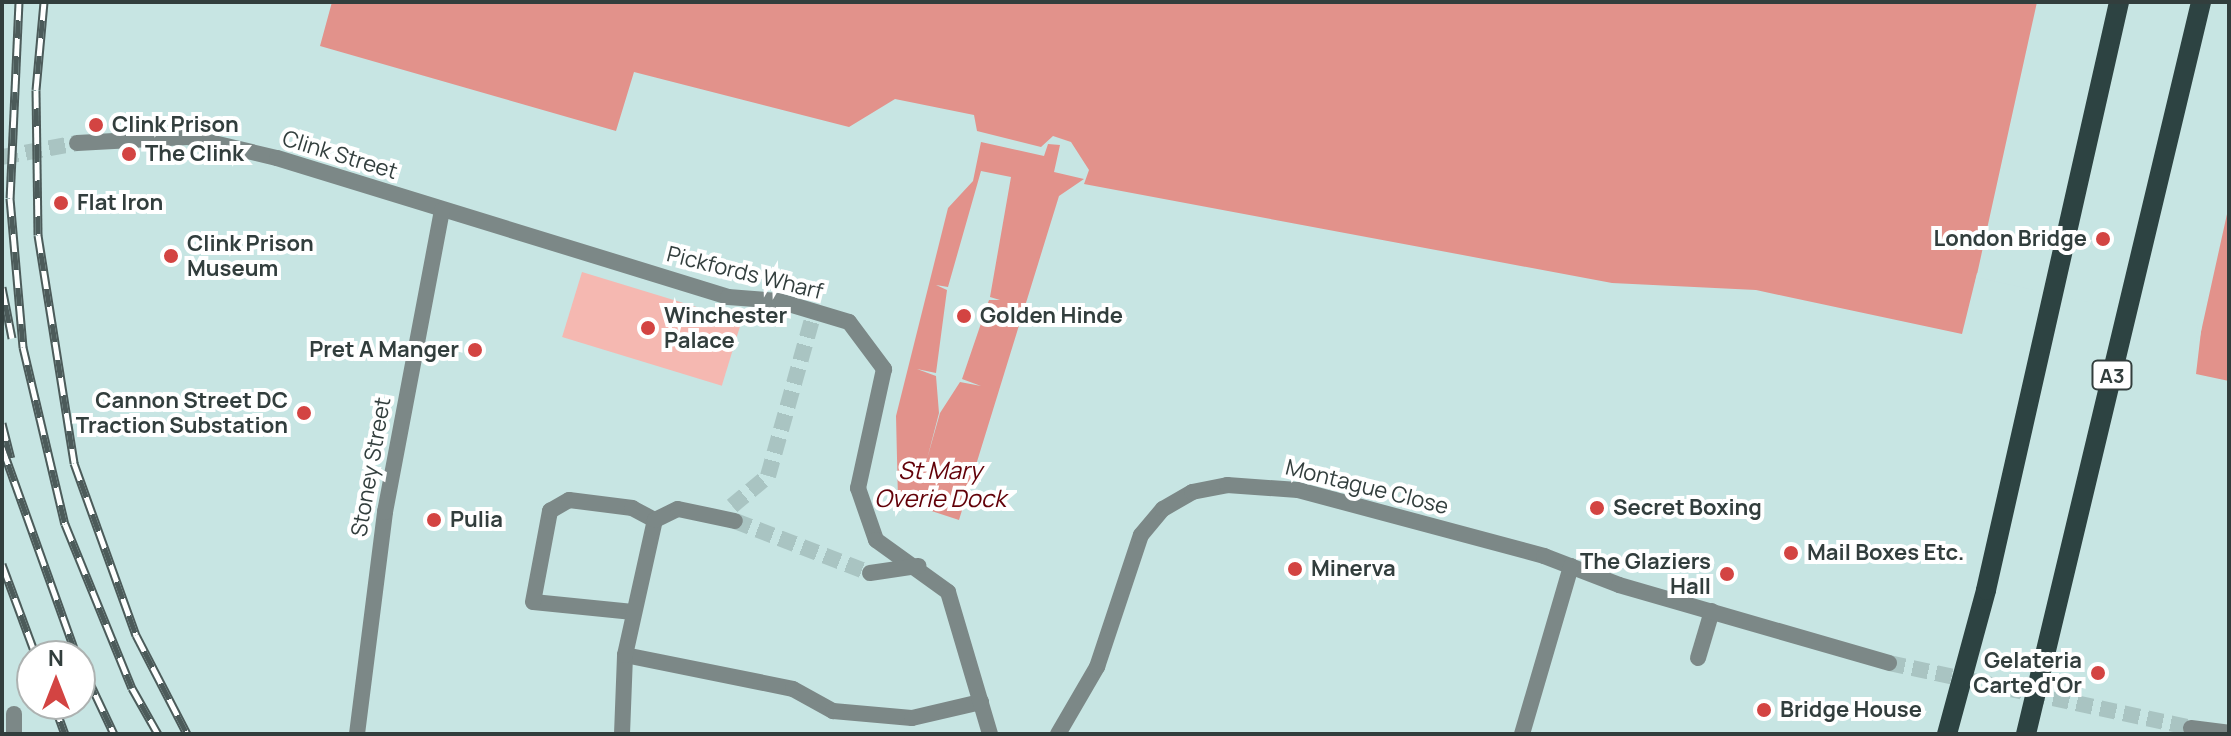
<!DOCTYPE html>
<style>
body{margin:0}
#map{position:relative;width:2231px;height:736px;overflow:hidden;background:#c7e5e3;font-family:Manrope,sans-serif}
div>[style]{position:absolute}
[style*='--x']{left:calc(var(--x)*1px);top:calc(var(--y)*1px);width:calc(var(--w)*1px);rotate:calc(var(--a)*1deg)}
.green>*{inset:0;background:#f5b8b1;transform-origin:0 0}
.water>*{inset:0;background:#e2928b}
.pier>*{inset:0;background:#c7e5e3}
.street-tunnel>*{height:16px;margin-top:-8px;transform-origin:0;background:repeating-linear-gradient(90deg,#a9c4c2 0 16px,transparent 0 24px)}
.lane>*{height:16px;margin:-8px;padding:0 8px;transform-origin:8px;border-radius:8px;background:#7c8887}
.street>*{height:16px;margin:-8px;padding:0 8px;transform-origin:8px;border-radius:8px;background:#7c8887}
.primary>*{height:20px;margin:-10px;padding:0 10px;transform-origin:10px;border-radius:10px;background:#2d4342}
.rail>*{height:9px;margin-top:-4.5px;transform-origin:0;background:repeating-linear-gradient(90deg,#fff 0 18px,#4c5b5a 0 36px);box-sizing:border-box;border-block:2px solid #4c5b5a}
.dots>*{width:22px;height:22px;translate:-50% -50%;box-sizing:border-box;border:4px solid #fff;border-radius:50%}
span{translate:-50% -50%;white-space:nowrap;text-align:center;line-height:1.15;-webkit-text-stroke:8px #fff;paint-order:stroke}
.shield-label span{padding:2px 6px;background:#fff;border:2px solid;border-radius:6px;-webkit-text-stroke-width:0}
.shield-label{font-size:20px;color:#323e3d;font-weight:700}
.poi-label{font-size:22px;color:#323e3d;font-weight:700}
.left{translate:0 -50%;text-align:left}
.right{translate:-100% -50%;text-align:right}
.street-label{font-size:22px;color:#323e3d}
.water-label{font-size:24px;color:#620008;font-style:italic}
.frame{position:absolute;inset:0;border:4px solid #323e3d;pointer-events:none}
.north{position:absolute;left:16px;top:640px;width:80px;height:80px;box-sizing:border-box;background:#fff;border:2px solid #adb2b1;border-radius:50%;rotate:0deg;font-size:22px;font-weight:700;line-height:32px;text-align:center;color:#323e3d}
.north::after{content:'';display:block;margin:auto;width:28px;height:36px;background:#d34442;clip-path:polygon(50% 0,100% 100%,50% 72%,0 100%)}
</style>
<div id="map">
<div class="green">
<div style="left:582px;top:272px;width:167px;height:68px;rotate:17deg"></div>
</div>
<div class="water">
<div style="clip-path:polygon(332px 2px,2229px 2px,2229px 381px,2196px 374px,2202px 323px,1977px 273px,1962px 334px,1756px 290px,1612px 283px,1084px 184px,1089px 170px,1071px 142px,1053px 136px,1041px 147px,977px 131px,974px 115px,895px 99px,849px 127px,634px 72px,616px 131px,320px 46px)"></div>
<div style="clip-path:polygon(evenodd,981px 142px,1044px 156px,1048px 144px,1060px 145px,1054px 172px,1084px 179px,1059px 196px,959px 520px,898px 500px,896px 416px,948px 208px,973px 181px,981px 142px,981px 171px,1011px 177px,990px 297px,1000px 300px,989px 300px,962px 379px,981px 386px,960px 382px,940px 413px,927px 459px,939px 413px,936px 376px,917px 369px,936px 373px,947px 290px,936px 285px,948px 287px,981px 171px)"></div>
</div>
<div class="pier">
<div style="clip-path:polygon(2037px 2px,2229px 2px,2229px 205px,2193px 368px,2198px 326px,1980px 278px,1963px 338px)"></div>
</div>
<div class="street-tunnel">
<div style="--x:2;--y:157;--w:76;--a:-10.6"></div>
<div style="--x:732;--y:506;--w:47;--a:-39.8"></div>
<div style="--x:768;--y:476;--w:163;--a:-74.3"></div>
<div style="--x:735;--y:521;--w:145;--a:21.1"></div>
<div style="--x:1889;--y:663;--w:309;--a:12.1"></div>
</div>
<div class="lane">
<div style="--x:633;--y:612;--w:100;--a:-174.3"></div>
<div style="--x:533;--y:602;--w:93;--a:-79.4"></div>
<div style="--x:550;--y:511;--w:22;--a:-30"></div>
<div style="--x:569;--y:500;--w:64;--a:7.2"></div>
<div style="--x:632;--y:508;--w:26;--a:28"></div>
<div style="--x:625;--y:655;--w:171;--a:11.4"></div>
<div style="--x:793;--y:689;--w:46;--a:28.8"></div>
<div style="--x:833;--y:711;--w:79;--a:5.1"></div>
<div style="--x:912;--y:718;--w:71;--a:-13.1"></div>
<div style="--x:1698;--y:658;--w:49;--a:-73.4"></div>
</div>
<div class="street">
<div style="--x:77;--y:143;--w:111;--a:-3.1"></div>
<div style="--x:188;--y:137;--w:91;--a:13.3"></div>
<div style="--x:277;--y:158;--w:472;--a:17.1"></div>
<div style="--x:728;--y:297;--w:51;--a:4.5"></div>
<div style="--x:779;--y:301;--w:73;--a:16.7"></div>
<div style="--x:849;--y:322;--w:59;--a:53.3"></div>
<div style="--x:884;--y:369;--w:122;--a:102.3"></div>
<div style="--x:858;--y:488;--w:55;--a:70.9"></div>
<div style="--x:876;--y:540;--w:89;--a:35.8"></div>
<div style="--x:948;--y:592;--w:148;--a:73.5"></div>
<div style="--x:870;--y:573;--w:49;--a:-8.3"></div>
<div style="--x:14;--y:714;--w:20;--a:90"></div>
<div style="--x:2191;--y:728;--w:38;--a:7"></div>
<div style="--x:357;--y:734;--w:224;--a:-82.8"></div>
<div style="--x:385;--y:512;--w:307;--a:-79.3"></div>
<div style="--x:622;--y:734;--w:79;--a:-87.8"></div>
<div style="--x:625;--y:655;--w:138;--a:-77.5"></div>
<div style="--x:655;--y:520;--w:25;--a:-26"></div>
<div style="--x:678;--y:509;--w:58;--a:11.9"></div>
<div style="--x:1058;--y:734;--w:78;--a:-59.8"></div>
<div style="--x:1097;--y:667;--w:139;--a:-71.6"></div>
<div style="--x:1141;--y:535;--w:34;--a:-50"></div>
<div style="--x:1163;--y:509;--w:34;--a:-30"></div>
<div style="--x:1192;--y:492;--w:36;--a:-11"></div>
<div style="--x:1227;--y:485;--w:71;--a:4"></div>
<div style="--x:1298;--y:490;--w:255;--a:15"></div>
<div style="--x:1544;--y:556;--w:80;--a:21.1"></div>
<div style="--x:1619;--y:585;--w:281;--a:16.1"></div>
<div style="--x:1522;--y:734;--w:175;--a:-73.7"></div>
</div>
<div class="primary">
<div style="--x:1947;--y:734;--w:149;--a:-74.8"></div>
<div style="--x:1986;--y:590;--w:603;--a:-77.25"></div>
<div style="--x:2026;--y:734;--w:753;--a:-76.55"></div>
</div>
<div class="rail">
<div style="--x:19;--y:2;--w:196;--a:92.6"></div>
<div style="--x:10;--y:198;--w:150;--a:85"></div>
<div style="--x:23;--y:347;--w:182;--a:76.7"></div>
<div style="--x:65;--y:524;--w:177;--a:67.8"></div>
<div style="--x:132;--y:688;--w:53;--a:60.5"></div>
<div style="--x:44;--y:2;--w:88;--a:95.2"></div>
<div style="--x:36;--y:90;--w:145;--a:89.2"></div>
<div style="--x:38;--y:235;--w:231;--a:81"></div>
<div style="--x:74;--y:463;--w:183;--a:70.2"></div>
<div style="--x:136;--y:635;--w:111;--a:62.7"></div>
<div style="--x:2;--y:287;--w:52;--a:78.9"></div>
<div style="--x:2;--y:423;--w:36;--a:76"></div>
<div style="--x:2;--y:447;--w:222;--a:70.3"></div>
<div style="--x:2;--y:564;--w:98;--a:69.7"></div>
<div style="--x:80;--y:662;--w:80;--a:64.7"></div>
<div style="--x:54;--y:704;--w:32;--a:70"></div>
</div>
<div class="dots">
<div style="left:96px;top:125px;background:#d34442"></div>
<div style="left:129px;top:154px;background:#d34442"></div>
<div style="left:61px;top:203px;background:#d34442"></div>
<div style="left:2103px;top:239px;background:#d34442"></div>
<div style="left:171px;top:256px;background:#d34442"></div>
<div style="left:964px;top:316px;background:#d34442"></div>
<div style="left:648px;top:328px;background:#d34442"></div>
<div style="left:475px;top:350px;background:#d34442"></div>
<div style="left:304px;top:413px;background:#d34442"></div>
<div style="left:1597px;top:508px;background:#d34442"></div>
<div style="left:434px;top:520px;background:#d34442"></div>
<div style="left:1791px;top:553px;background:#d34442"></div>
<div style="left:1295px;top:569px;background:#d34442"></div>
<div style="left:1727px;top:574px;background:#d34442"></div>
<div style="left:2098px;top:673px;background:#d34442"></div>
<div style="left:1764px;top:710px;background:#d34442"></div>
</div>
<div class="shield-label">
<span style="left:2112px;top:375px">A3</span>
</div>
<div class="poi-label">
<span class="left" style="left:112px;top:125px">Clink Prison</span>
<span class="left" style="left:145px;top:154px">The Clink</span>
<span class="left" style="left:77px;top:203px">Flat Iron</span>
<span class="right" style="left:2087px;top:239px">London Bridge</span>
<span class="left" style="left:187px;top:256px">Clink Prison<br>Museum</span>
<span class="left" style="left:664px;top:328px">Winchester<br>Palace</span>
<span class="left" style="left:980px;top:316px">Golden Hinde</span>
<span class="right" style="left:459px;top:350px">Pret A Manger</span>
<span class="right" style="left:288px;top:413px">Cannon Street DC<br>Traction Substation</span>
<span class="left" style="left:1613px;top:508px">Secret Boxing</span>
<span class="left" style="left:450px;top:520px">Pulia</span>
<span class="left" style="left:1807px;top:553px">Mail Boxes Etc.</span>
<span class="right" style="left:1711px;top:574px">The Glaziers<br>Hall</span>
<span class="left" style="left:1311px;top:569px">Minerva</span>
<span class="right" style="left:2082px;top:673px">Gelateria<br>Carte d'Or</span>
<span class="left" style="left:1780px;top:710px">Bridge House</span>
</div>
<div class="street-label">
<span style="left:340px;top:155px;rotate:17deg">Clink Street</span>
<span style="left:745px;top:273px;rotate:14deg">Pickfords Wharf</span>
<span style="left:371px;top:467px;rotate:-80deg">Stoney Street</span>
<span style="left:1367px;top:487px;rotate:14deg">Montague Close</span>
</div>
<div class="water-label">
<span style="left:940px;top:484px">St Mary<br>Overie Dock</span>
</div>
<div class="frame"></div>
<div class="north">N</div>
</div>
